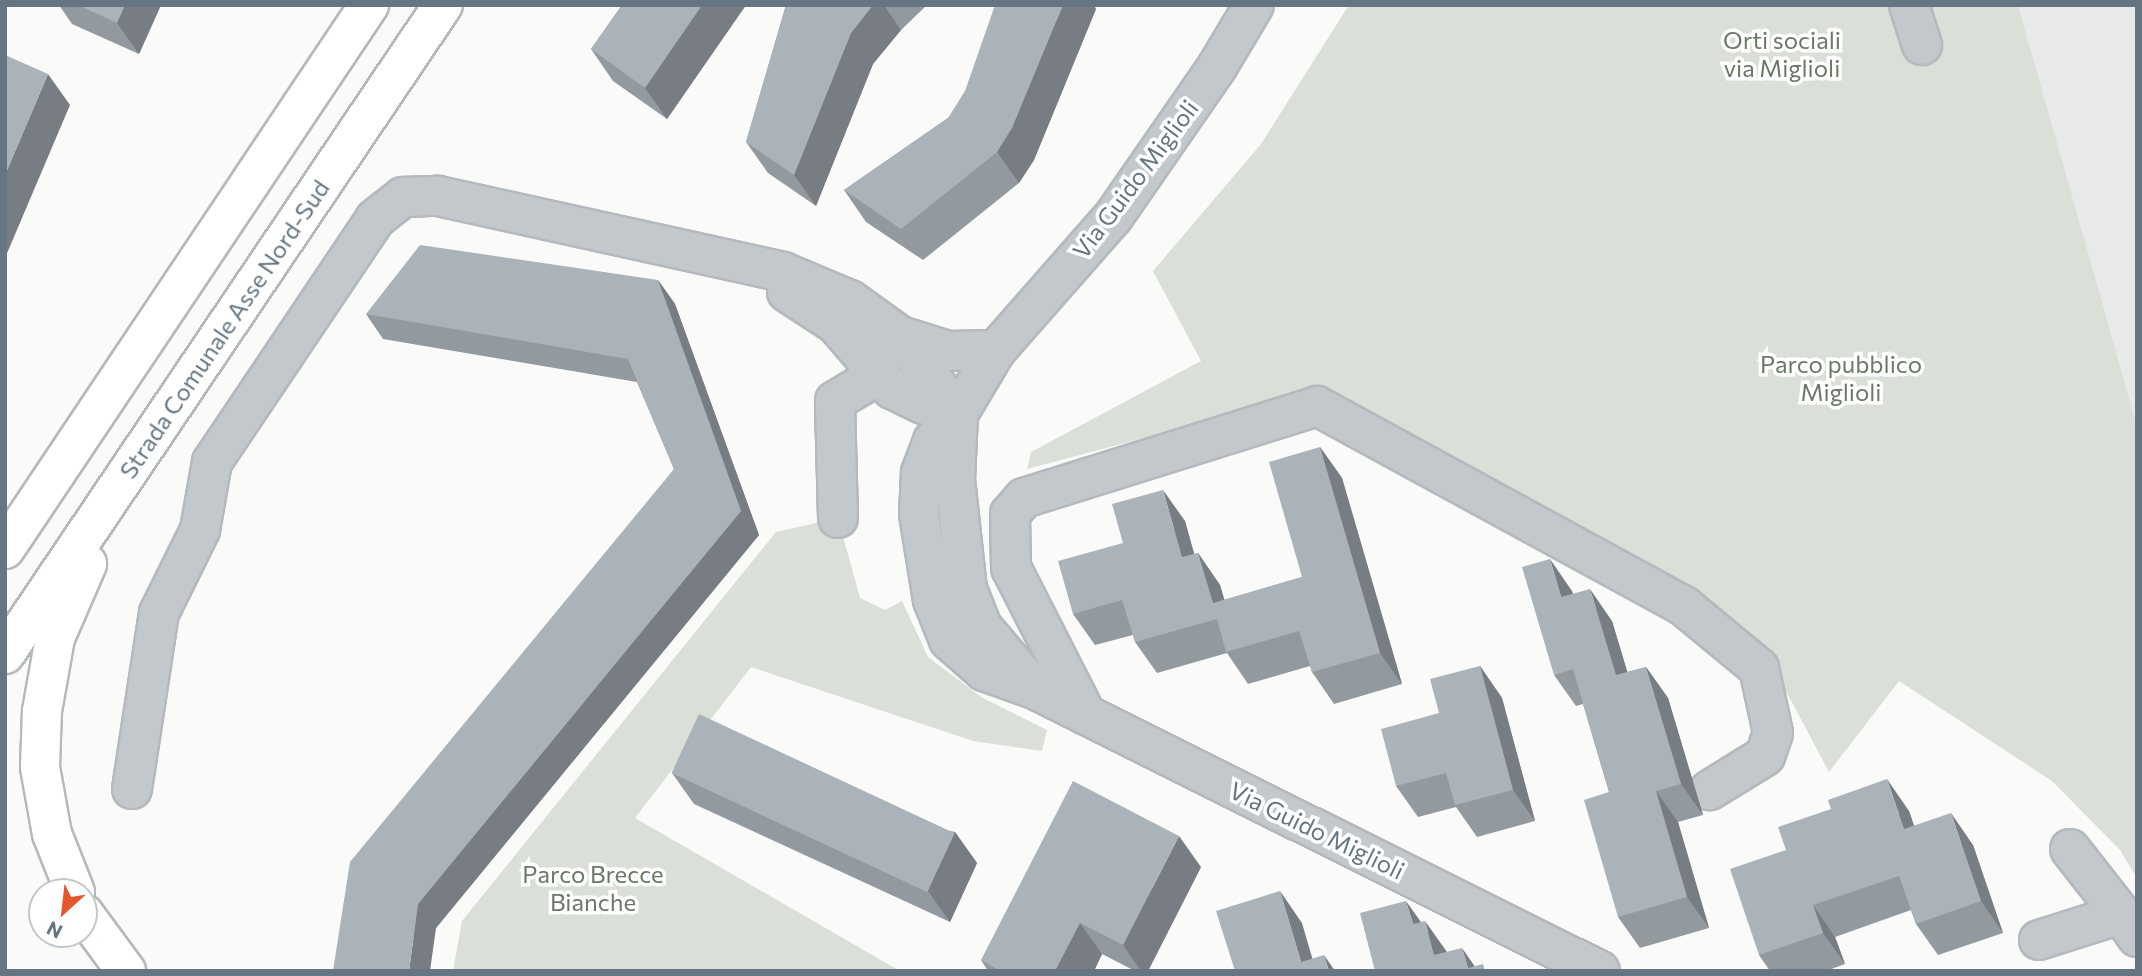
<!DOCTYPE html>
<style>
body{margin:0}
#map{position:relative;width:2142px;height:976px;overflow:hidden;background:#fafaf8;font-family:Commissioner,sans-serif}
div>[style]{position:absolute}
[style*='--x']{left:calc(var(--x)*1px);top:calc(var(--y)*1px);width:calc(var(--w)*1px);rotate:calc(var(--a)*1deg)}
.built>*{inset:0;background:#e8e9e9}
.green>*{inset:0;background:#dadfd7}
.roads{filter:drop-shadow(2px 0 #b4b9bd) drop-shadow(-2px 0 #b4b9bd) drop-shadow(0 2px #b4b9bd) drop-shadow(0 -2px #b4b9bd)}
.minor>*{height:38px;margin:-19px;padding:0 19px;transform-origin:19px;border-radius:19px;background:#c3c8cc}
.highway>*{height:38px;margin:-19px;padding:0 19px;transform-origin:19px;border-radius:19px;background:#fff}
.wall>*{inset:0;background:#929a9f}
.shaded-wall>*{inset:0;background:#777d82}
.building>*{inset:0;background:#aab3b9;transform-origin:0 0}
span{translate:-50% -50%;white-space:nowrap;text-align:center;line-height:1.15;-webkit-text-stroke:7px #fff;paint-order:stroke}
.park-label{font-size:24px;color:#687a64}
.street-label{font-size:24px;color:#657683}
.frame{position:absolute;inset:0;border:7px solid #657683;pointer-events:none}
.north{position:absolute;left:28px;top:878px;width:70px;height:70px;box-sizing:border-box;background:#fff;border:2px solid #c1c8cd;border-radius:50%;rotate:207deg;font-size:19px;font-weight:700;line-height:28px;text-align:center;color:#657683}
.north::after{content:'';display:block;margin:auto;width:24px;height:32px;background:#e4572e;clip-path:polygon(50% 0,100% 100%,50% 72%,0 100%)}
</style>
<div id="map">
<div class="built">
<div style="clip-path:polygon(2018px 5px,2137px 5px,2137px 426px,2032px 56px)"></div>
</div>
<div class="green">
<div style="clip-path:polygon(1349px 5px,2018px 5px,2137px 426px,2137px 878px,2120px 850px,2052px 781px,1899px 681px,1829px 772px,1761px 644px,1314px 393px,1027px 469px,1031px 452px,1201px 361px,1153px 271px,1261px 144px)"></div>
<div style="clip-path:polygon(838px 518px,860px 598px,885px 610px,902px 601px,928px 657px,981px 697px,1047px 730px,1042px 751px,973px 741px,751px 667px,635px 818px,900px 971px,453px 971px,462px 921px,776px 532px)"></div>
</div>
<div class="roads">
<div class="minor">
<div style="--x:1254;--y:5;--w:72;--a:120.8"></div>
<div style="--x:1217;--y:67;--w:183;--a:124.7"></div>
<div style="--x:1113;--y:217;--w:177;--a:131.3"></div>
<div style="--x:996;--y:350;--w:74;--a:120.7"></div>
<div style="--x:958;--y:414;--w:37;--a:133"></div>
<div style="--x:933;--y:441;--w:34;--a:111"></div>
<div style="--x:921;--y:473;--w:41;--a:92.8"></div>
<div style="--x:919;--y:514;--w:87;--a:80.8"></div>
<div style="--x:933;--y:600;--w:43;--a:68.2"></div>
<div style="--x:949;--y:640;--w:47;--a:41.5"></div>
<div style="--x:984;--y:671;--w:53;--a:19.8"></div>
<div style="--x:1034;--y:689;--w:632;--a:26.48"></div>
<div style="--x:1909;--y:5;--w:42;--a:72"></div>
<div style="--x:787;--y:292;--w:59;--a:33.1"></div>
<div style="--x:836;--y:324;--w:86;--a:49.3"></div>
<div style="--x:892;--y:389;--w:34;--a:26"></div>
<div style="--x:923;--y:404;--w:36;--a:16"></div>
<div style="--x:958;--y:414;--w:65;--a:92.6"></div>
<div style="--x:955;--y:479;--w:111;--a:83.8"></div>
<div style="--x:967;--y:589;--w:41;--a:68.5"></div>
<div style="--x:982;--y:627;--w:79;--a:49.6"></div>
<div style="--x:838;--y:518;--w:117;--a:-91.5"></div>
<div style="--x:835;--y:401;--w:29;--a:-31"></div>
<div style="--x:860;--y:386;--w:64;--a:-51.3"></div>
<div style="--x:900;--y:336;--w:97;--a:53.4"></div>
<div style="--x:1086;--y:715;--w:165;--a:-117"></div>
<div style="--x:1011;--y:568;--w:54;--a:-91.1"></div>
<div style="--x:1010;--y:514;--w:21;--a:-49"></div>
<div style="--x:1024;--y:498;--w:307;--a:-17.4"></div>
<div style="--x:1317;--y:406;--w:419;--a:28.6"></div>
<div style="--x:1685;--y:607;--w:96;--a:39.5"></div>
<div style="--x:1759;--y:668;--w:66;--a:77.8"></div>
<div style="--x:1773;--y:733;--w:24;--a:109"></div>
<div style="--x:1765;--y:756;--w:65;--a:148.3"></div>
<div style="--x:132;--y:789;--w:178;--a:-81.3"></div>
<div style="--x:159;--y:613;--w:93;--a:-63.7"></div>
<div style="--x:200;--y:530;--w:69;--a:-80"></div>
<div style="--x:212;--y:462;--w:293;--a:-56.1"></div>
<div style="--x:375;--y:219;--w:36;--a:-38"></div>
<div style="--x:403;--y:197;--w:35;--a:-2"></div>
<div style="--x:438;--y:196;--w:353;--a:12.4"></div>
<div style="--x:783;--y:272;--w:73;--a:22.7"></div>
<div style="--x:850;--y:300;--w:62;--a:35.8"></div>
<div style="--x:900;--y:336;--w:50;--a:17.4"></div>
<div style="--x:948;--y:351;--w:48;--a:-1.2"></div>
<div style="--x:2070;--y:849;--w:83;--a:51.9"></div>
<div style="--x:2039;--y:940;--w:86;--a:-17.6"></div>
<div style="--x:2121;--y:914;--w:28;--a:55"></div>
</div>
<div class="highway">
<div style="--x:5;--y:549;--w:655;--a:-56.21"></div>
<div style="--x:5;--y:654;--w:783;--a:-55.99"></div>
<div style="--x:75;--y:892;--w:62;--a:-111.6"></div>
<div style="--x:52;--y:834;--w:68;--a:-100.2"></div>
<div style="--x:40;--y:767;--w:56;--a:-88"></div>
<div style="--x:42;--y:711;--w:74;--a:-79.9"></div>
<div style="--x:55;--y:638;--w:81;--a:-66.6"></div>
<div style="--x:84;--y:914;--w:71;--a:53.6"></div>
</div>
</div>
<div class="wall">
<div style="clip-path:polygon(59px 5px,161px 5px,139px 54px,72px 24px)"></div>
<div style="clip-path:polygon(622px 5px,746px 5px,667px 119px,613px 81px,591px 49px)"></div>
<div style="clip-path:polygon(786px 5px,927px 5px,901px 30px,873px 64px,816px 206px,768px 173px,746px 142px)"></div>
<div style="clip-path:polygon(1096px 9px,1034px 160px,1019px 183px,923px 260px,866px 222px,844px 190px,948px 118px)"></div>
<div style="clip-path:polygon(658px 280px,675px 304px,759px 535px,436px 928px,333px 971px,674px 469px,637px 382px,383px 339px,366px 314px)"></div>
<div style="clip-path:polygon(1320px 447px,1342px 478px,1402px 684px,1334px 704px,1312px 672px,1310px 666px,1248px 684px,1227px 653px,1157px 673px,1135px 642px,1133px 635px,1095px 645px,1073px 614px,1185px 521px,1194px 554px,1198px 553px,1220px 585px,1224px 600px,1302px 577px)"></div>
<div style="clip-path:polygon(1572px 591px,1573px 594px,1612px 621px,1627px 672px,1646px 667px,1668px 698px,1703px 815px,1678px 822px,1709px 928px,1640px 948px,1618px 917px,1609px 792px,1583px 704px,1576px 706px,1554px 675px)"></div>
<div style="clip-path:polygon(1480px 666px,1502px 698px,1535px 821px,1477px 837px,1456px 807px,1418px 817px,1396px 786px,1439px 713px)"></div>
<div style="clip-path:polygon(672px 773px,955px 832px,977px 863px,950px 922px,694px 804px)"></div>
<div style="clip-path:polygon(1909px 811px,1914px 826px,1973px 845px,2003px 933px,1938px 955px,1916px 924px,1911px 910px,1835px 937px,1845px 964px,1826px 971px,1770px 971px,1759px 955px,1786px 850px)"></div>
<div style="clip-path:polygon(1201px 867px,1148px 971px,1135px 971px,1102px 954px,1094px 971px,988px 971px,981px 960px)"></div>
</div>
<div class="shaded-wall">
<div style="clip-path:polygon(125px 5px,161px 5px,139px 54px,117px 23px)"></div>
<div style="clip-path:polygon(702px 5px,746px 5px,667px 119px,645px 88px)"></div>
<div style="clip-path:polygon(873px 5px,884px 5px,901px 30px,873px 64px,816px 206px,794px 175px,851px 33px)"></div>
<div style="clip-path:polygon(1063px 5px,1094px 5px,1096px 9px,1034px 160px,1019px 183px,997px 152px)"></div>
<div style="clip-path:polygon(48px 74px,70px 105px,5px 258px,5px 175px)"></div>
<div style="clip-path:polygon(658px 280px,675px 304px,759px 535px,436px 928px,430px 971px,409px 971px,418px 904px,741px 511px)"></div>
<div style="clip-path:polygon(1320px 447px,1342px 478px,1402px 684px,1380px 653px)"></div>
<div style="clip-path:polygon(1163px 490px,1185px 521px,1204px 589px,1182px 557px)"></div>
<div style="clip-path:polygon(1198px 553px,1220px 585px,1235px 635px,1213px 603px)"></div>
<div style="clip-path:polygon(1550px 559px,1572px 591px,1583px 629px,1561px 597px)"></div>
<div style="clip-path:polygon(1590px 589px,1612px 621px,1638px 707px,1616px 675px)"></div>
<div style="clip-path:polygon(1480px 666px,1502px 698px,1535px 821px,1513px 790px)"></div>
<div style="clip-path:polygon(1646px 667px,1668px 698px,1703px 815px,1681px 784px)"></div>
<div style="clip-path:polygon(1887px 779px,1909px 811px,1926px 861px,1904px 829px)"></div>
<div style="clip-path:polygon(1656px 791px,1678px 822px,1709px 928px,1687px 897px)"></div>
<div style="clip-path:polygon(1951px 813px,1973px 845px,2003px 933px,1981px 901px)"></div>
<div style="clip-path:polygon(955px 832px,977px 863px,950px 922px,928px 891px)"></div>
<div style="clip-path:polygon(1179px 836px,1201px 867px,1148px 971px,1141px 971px,1123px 945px)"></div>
<div style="clip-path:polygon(1280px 891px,1302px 923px,1316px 971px,1301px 962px)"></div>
<div style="clip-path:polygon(1406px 901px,1428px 932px,1425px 921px,1447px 952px,1445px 971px,1413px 924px)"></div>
<div style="clip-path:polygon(1813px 905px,1835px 937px,1845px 964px,1823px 933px)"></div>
<div style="clip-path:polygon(1080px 923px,1102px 954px,1094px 971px,1055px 971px)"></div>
<div style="clip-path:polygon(1462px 948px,1478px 971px,1468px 968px)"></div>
<div style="clip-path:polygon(1324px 955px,1335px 971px,1329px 971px)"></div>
</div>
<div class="building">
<div style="clip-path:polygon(78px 5px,125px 5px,117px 23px)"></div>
<div style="clip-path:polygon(622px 5px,702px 5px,645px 88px,591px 49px)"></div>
<div style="clip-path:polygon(786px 5px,873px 5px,851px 33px,794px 175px,746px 142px)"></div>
<div style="clip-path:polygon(995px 5px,1063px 5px,1012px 128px,997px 152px,901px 229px,844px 190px,948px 118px,965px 91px)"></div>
<div style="clip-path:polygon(5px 55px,48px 74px,5px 175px)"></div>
<div style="clip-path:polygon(420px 245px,658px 280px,741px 511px,418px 904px,409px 971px,333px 971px,350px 862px,674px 469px,628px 359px,366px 314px)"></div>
<div style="clip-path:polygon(1320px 447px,1380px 653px,1312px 672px,1299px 631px,1226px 652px,1217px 619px,1135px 642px,1122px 600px,1073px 614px,1058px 561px,1123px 543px,1112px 504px,1163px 490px,1182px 557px,1198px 553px,1213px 603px,1302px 577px,1269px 462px)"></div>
<div style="clip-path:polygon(1550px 559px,1561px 597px,1590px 589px,1616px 675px,1646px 667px,1681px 784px,1656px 791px,1687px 897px,1618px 917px,1584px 800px,1609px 792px,1573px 669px,1554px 675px,1522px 567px)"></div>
<div style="clip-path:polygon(1480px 666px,1513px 790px,1455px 805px,1446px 773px,1396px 786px,1381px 729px,1439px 713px,1430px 679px)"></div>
<div style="left:699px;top:714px;width:282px;height:65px;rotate:25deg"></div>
<div style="clip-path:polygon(1887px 779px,1904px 829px,1951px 813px,1981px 901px,1916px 924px,1899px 876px,1813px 905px,1823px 933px,1759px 955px,1730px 869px,1786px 850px,1778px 827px,1831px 809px,1828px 800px)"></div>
<div style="clip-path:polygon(1073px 781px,1179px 836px,1123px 945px,1080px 923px,1055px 971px,1001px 971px,981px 960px)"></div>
<div style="clip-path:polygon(1280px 891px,1301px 962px,1324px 955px,1329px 971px,1235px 971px,1216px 911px)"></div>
<div style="clip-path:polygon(1406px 901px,1413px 924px,1425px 921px,1434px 955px,1462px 948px,1468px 968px,1483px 964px,1485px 971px,1375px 971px,1360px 913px)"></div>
</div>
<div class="park-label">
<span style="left:1782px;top:54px">Orti sociali<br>via Miglioli</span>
<span style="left:1841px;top:378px">Parco pubblico<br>Miglioli</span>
<span style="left:593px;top:888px">Parco Brecce<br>Bianche</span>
</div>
<div class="street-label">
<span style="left:1135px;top:179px;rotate:-53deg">Via Guido Miglioli</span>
<span style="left:224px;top:329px;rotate:-56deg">Strada Comunale Asse Nord-Sud</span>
<span style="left:1317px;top:830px;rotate:26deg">Via Guido Miglioli</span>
</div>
<div class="frame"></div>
<div class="north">N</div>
</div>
